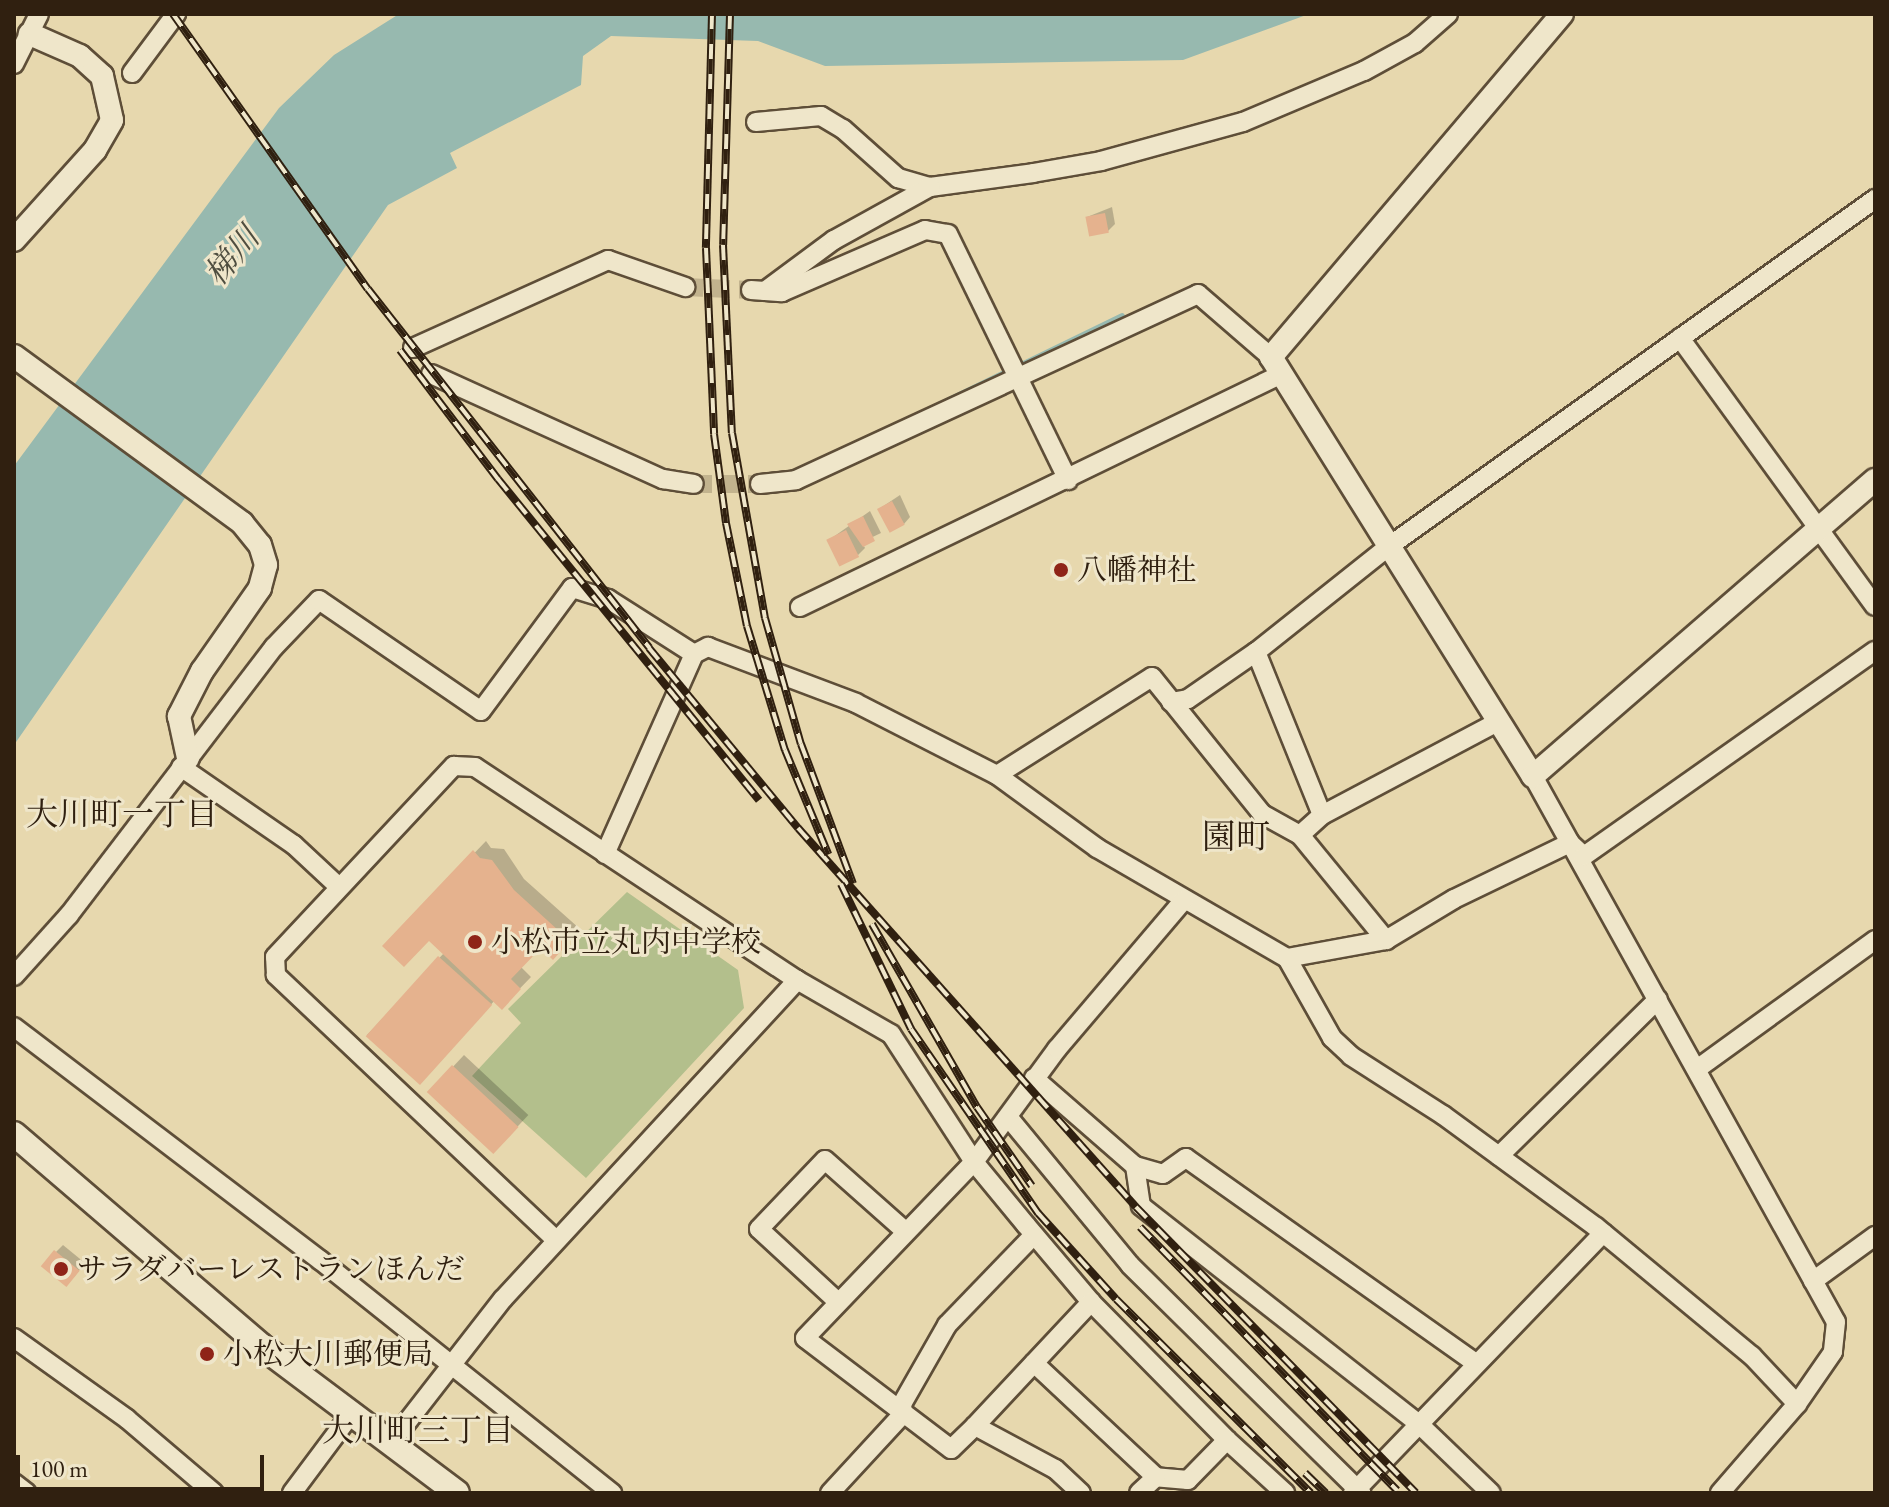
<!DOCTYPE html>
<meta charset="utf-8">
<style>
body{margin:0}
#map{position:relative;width:1889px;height:1507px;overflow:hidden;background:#e7d8ae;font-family:"EB Garamond","Noto Serif JP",serif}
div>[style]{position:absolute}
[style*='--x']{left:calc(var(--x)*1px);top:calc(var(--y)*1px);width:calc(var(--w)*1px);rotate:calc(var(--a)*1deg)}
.green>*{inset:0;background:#b3bf8c}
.water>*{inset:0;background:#97b9af}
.shadow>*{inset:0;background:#0003;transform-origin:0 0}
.stream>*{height:5px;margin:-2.5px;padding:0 2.5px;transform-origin:2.5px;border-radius:2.5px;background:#97b9af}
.building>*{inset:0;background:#e5b28e;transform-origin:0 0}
.minor-tunnel>*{height:18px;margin-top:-9px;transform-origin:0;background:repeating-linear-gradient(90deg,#c2b38e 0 18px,transparent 0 27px)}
.roads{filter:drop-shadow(2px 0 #5e4e38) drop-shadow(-2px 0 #5e4e38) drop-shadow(0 2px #5e4e38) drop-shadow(0 -2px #5e4e38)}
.minor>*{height:18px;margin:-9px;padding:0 9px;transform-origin:9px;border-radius:9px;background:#efe6ca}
.tertiary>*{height:22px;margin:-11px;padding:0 11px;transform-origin:11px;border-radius:11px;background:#efe6ca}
.secondary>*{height:24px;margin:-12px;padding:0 12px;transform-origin:12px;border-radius:12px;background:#efe6ca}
.rail>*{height:8px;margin-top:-4px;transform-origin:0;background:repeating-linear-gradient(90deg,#efe6ca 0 15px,#302010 0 30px);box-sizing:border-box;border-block:2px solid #302010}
.dots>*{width:22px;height:22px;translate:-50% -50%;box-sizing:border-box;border:4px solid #efe6ca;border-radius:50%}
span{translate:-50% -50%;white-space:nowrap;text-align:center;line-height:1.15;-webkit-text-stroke:6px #efe6ca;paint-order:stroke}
.poi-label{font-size:30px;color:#302010}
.left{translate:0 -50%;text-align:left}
.water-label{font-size:32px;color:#4f4e40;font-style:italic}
.neighbourhood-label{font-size:32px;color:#302010}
.quarter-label{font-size:34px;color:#302010}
.frame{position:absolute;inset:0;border:16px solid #302010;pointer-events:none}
.scale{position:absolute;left:16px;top:1455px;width:248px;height:36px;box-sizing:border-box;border:4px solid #302010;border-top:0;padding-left:10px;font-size:24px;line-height:28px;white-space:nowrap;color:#302010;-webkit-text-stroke:6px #efe6ca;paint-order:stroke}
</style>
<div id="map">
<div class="green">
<div style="clip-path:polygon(627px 892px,738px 970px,744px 1008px,586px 1178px,472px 1076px,521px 1023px,508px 1009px)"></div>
</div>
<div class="water">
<div style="clip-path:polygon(399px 14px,1309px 14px,1183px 60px,825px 66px,758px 41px,611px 36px,583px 56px,581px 85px,450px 153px,457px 168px,388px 205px,14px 745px,14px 466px,279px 108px,334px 55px)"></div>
</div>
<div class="shadow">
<div style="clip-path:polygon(1112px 207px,1115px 224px,1108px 231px,1087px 217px)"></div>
<div style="clip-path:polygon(900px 495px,910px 517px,904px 524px,879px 509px)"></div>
<div style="clip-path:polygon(870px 511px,881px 533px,862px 542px,865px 548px,858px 555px,829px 540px)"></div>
<div style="clip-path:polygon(486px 841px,491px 848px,504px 849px,524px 879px,580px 929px,564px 946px,541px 945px,520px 966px,531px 977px,502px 1007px,495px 1000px,430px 1073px,367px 1035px,444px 953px,429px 938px,385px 946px)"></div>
<div style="left:464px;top:1055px;width:88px;height:50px;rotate:43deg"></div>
<div style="clip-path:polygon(63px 1245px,85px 1263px,74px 1277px,56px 1252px)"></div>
</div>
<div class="stream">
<div style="--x:1021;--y:364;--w:112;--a:-25.9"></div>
<div style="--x:930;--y:408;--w:85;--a:-26"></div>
</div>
<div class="building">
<div style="left:1105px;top:213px;width:20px;height:20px;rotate:79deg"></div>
<div style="left:892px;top:501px;width:27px;height:17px;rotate:62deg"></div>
<div style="clip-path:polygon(863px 516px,875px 541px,863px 547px,847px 524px)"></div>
<div style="left:846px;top:530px;width:30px;height:22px;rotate:64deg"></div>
<div style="clip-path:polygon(473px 850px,480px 858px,492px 860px,514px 890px,570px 941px,553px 960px,541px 948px,511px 979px,521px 989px,502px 1010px,429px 941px,404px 967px,382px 946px)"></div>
<div style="left:438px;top:956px;width:73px;height:108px;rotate:42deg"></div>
<div style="left:452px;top:1065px;width:91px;height:37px;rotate:43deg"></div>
<div style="left:54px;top:1250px;width:33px;height:21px;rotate:39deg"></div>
</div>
<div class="minor-tunnel">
<div style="--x:685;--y:287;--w:66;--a:2.6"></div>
<div style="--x:694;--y:484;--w:66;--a:0"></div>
</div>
<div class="roads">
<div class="minor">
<div style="--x:14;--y:64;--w:56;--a:-63.4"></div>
<div style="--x:132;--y:73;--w:74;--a:-53.3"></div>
<div style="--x:756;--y:122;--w:65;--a:-5.3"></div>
<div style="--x:821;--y:116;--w:26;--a:31"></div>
<div style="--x:843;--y:129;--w:74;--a:41.7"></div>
<div style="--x:898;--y:178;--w:33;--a:16"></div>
<div style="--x:930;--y:187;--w:104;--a:-7.7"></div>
<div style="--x:1033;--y:173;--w:69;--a:-10"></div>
<div style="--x:1101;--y:161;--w:147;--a:-15.4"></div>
<div style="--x:1243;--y:122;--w:131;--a:-22.9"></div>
<div style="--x:1364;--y:71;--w:58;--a:-28.8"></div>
<div style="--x:1415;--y:43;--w:44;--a:-41.3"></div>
<div style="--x:751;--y:290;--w:31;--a:4"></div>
<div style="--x:782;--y:292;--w:156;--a:-23.4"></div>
<div style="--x:925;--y:230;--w:23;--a:10"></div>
<div style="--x:948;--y:234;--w:274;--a:64"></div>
<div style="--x:765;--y:291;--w:86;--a:-36.5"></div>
<div style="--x:834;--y:240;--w:110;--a:-28.9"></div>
<div style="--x:1680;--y:338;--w:331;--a:54"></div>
<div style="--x:413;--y:348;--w:214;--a:-24.3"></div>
<div style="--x:608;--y:260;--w:82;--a:19.3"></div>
<div style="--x:431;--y:374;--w:255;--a:24.4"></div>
<div style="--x:663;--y:479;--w:31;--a:9"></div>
<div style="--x:760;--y:484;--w:36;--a:-6"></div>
<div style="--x:796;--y:480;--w:443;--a:-24.8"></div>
<div style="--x:1198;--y:294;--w:96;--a:40.8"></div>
<div style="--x:800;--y:607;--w:533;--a:-25.8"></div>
<div style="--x:1171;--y:702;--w:17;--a:-10"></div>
<div style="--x:1188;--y:699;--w:83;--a:-34.7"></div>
<div style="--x:181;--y:767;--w:137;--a:34.6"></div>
<div style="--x:294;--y:845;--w:62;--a:43"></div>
<div style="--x:997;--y:775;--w:183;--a:-32.3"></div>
<div style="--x:1152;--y:677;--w:176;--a:51.2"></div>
<div style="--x:1262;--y:814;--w:43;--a:28.9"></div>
<div style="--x:1300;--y:835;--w:136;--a:50.7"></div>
<div style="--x:1533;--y:776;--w:624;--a:60.97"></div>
<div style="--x:1836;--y:1322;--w:30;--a:96"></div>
<div style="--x:1833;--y:1352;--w:63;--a:124.7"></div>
<div style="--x:1797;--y:1404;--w:118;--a:130.9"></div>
<div style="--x:1322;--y:815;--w:176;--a:-112"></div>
<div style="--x:1256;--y:652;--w:169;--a:-38.5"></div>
<div style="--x:1388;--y:547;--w:599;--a:-35.55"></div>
<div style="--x:1300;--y:835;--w:30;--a:-42"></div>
<div style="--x:1322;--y:815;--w:199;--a:-27.9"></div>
<div style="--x:605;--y:854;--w:219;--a:-66"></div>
<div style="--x:694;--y:654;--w:16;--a:-27"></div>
<div style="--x:708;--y:647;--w:158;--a:20.7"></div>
<div style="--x:856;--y:703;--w:158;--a:27.1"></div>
<div style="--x:997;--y:775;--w:124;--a:36.1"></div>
<div style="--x:1097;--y:848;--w:220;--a:30.1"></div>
<div style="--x:1287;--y:958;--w:92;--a:60.6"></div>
<div style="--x:1332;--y:1038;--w:26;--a:43"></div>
<div style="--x:1351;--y:1056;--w:109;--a:32.7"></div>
<div style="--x:1443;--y:1115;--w:190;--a:36.2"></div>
<div style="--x:1596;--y:1227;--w:202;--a:39.6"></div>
<div style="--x:1752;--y:1356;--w:66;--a:46.8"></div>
<div style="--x:1287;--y:958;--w:101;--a:-10.3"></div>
<div style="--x:1386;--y:940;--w:79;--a:-31.1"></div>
<div style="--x:1454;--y:899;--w:129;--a:-25.8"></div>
<div style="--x:1570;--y:843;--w:19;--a:43"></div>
<div style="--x:1584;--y:856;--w:356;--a:-35.2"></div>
<div style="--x:14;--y:976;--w:82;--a:-48"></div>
<div style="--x:69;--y:915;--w:337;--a:-52.6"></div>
<div style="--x:274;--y:647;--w:65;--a:-46.2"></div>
<div style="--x:319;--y:600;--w:196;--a:34.4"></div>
<div style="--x:481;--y:711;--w:153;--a:-53.5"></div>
<div style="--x:572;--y:588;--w:38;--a:17"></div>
<div style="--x:608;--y:599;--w:102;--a:32.6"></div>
<div style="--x:14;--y:1027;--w:385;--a:37.3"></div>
<div style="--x:320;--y:1260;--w:374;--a:38.6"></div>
<div style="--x:1697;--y:1069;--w:220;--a:-35.9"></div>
<div style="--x:1034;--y:1078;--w:134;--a:41.1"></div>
<div style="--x:1135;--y:1166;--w:40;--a:81.5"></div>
<div style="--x:1141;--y:1206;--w:352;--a:38.1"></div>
<div style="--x:1418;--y:1423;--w:101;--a:43.8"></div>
<div style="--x:1009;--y:1118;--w:190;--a:50.5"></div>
<div style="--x:1130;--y:1265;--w:325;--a:44.6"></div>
<div style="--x:1499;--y:1156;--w:223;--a:-44.6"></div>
<div style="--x:1135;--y:1166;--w:29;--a:16"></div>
<div style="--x:1163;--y:1174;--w:28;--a:-35"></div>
<div style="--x:1186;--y:1158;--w:355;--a:35.3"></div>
<div style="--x:556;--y:1240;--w:386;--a:-136.6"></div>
<div style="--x:276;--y:975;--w:18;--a:-93"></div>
<div style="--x:275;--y:957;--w:262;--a:-46.9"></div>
<div style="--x:454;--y:766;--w:21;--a:3"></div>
<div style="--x:475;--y:767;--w:386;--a:33.5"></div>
<div style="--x:797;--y:980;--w:108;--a:29.9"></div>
<div style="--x:891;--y:1034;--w:153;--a:57"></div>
<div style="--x:974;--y:1162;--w:82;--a:50.5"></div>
<div style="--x:1026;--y:1225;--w:101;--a:49.8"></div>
<div style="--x:1091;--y:1302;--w:194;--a:45.4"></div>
<div style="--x:1227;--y:1440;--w:56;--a:134.3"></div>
<div style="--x:1188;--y:1480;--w:32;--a:-175"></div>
<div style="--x:1156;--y:1477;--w:23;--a:137"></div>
<div style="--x:1813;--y:1281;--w:77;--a:-36"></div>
<div style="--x:837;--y:1301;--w:106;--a:-137.3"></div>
<div style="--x:759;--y:1229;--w:95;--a:-46.3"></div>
<div style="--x:825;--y:1160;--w:107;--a:41.6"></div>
<div style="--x:14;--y:1338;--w:139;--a:35.6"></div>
<div style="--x:127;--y:1419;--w:114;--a:40.4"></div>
<div style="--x:1034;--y:1363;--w:167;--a:43.1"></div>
<div style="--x:975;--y:1426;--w:170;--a:-46.9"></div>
<div style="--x:1227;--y:1440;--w:79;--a:42.4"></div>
<div style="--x:390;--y:1444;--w:184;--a:-52.1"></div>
<div style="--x:503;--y:1299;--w:434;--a:-47.3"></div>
<div style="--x:14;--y:1483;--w:16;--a:38"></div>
<div style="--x:292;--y:1493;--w:99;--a:-53.2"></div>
<div style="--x:830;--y:1493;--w:108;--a:-47.3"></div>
<div style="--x:903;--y:1414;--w:10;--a:-96"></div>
<div style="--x:902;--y:1404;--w:91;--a:-60.3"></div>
<div style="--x:947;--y:1325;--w:125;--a:-46"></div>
<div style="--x:1081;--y:1493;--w:35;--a:-137"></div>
<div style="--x:1055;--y:1469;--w:91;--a:-151.7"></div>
<div style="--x:975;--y:1426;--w:33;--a:136"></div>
<div style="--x:951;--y:1449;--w:183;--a:-142.8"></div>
<div style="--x:805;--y:1338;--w:244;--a:-46.2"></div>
<div style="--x:974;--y:1162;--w:140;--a:-53.7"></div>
<div style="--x:1057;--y:1049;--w:196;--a:-49.6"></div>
<div style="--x:1353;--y:1493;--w:361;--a:-46.1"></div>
</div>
<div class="tertiary">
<div style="--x:1562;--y:14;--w:450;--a:130.3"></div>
<div style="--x:1271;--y:357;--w:494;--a:58"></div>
<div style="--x:1533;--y:776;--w:452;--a:-40.9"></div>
<div style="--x:14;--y:240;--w:121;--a:-48"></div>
<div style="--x:95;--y:150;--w:34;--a:-60"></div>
<div style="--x:112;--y:120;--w:45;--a:-102.8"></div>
<div style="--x:102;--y:76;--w:30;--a:-138"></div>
<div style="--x:80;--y:56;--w:55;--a:-156.3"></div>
<div style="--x:14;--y:356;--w:283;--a:36.2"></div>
<div style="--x:242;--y:523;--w:28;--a:51"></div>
<div style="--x:260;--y:545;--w:21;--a:73"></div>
<div style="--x:266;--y:565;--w:24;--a:105"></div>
<div style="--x:260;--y:588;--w:101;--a:124.9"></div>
<div style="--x:202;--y:671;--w:51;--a:117.1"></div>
<div style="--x:179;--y:716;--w:43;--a:77.9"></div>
</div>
<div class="secondary">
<div style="--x:14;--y:1134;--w:324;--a:40.6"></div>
<div style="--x:260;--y:1345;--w:246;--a:36.9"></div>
</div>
</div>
<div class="rail">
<div style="--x:173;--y:14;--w:337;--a:54.7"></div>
<div style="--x:368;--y:289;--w:456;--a:51.9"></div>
<div style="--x:649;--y:648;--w:234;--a:50.4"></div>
<div style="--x:798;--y:828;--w:508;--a:48.27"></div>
<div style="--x:1136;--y:1207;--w:400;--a:45.6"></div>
<div style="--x:712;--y:14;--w:234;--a:91.5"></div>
<div style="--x:706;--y:248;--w:186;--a:87.5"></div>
<div style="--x:714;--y:434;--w:90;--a:82.3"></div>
<div style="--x:726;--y:523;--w:105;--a:78.5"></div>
<div style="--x:747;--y:626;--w:130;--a:73"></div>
<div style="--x:785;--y:750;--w:113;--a:67.5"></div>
<div style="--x:730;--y:14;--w:231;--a:91.7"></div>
<div style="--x:723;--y:245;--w:188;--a:87.3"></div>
<div style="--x:732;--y:433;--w:188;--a:79.9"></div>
<div style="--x:765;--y:618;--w:131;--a:74.1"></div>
<div style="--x:801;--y:744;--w:149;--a:69.6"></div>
<div style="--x:400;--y:350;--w:162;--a:52.8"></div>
<div style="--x:498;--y:479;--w:414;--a:50.9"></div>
<div style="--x:841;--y:884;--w:161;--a:64.2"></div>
<div style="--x:911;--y:1029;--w:224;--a:55.4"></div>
<div style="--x:1038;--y:1213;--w:116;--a:47.8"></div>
<div style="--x:1116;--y:1299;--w:275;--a:44.9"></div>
<div style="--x:872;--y:924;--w:211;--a:60.2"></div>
<div style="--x:977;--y:1107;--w:96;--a:55.2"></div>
<div style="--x:1140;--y:1227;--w:368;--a:45.7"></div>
<div style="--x:1305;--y:1473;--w:29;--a:44"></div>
</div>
<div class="dots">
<div style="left:1061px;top:570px;background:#8f2418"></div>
<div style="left:475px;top:942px;background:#8f2418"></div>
<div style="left:61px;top:1269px;background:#8f2418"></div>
<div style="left:207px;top:1354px;background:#8f2418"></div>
</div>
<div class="poi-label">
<span class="left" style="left:1077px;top:570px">八幡神社</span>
<span class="left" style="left:491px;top:942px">小松市立丸内中学校</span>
<span class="left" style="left:77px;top:1269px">サラダバーレストランほんだ</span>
<span class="left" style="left:223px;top:1354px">小松大川郵便局</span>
</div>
<div class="water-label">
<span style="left:232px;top:256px;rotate:-50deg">梯川</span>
</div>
<div class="neighbourhood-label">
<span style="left:122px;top:814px">大川町一丁目</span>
<span style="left:418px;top:1430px">大川町三丁目</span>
</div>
<div class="quarter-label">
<span style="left:1236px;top:837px">園町</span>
</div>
<div class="frame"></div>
<div class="scale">100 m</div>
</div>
